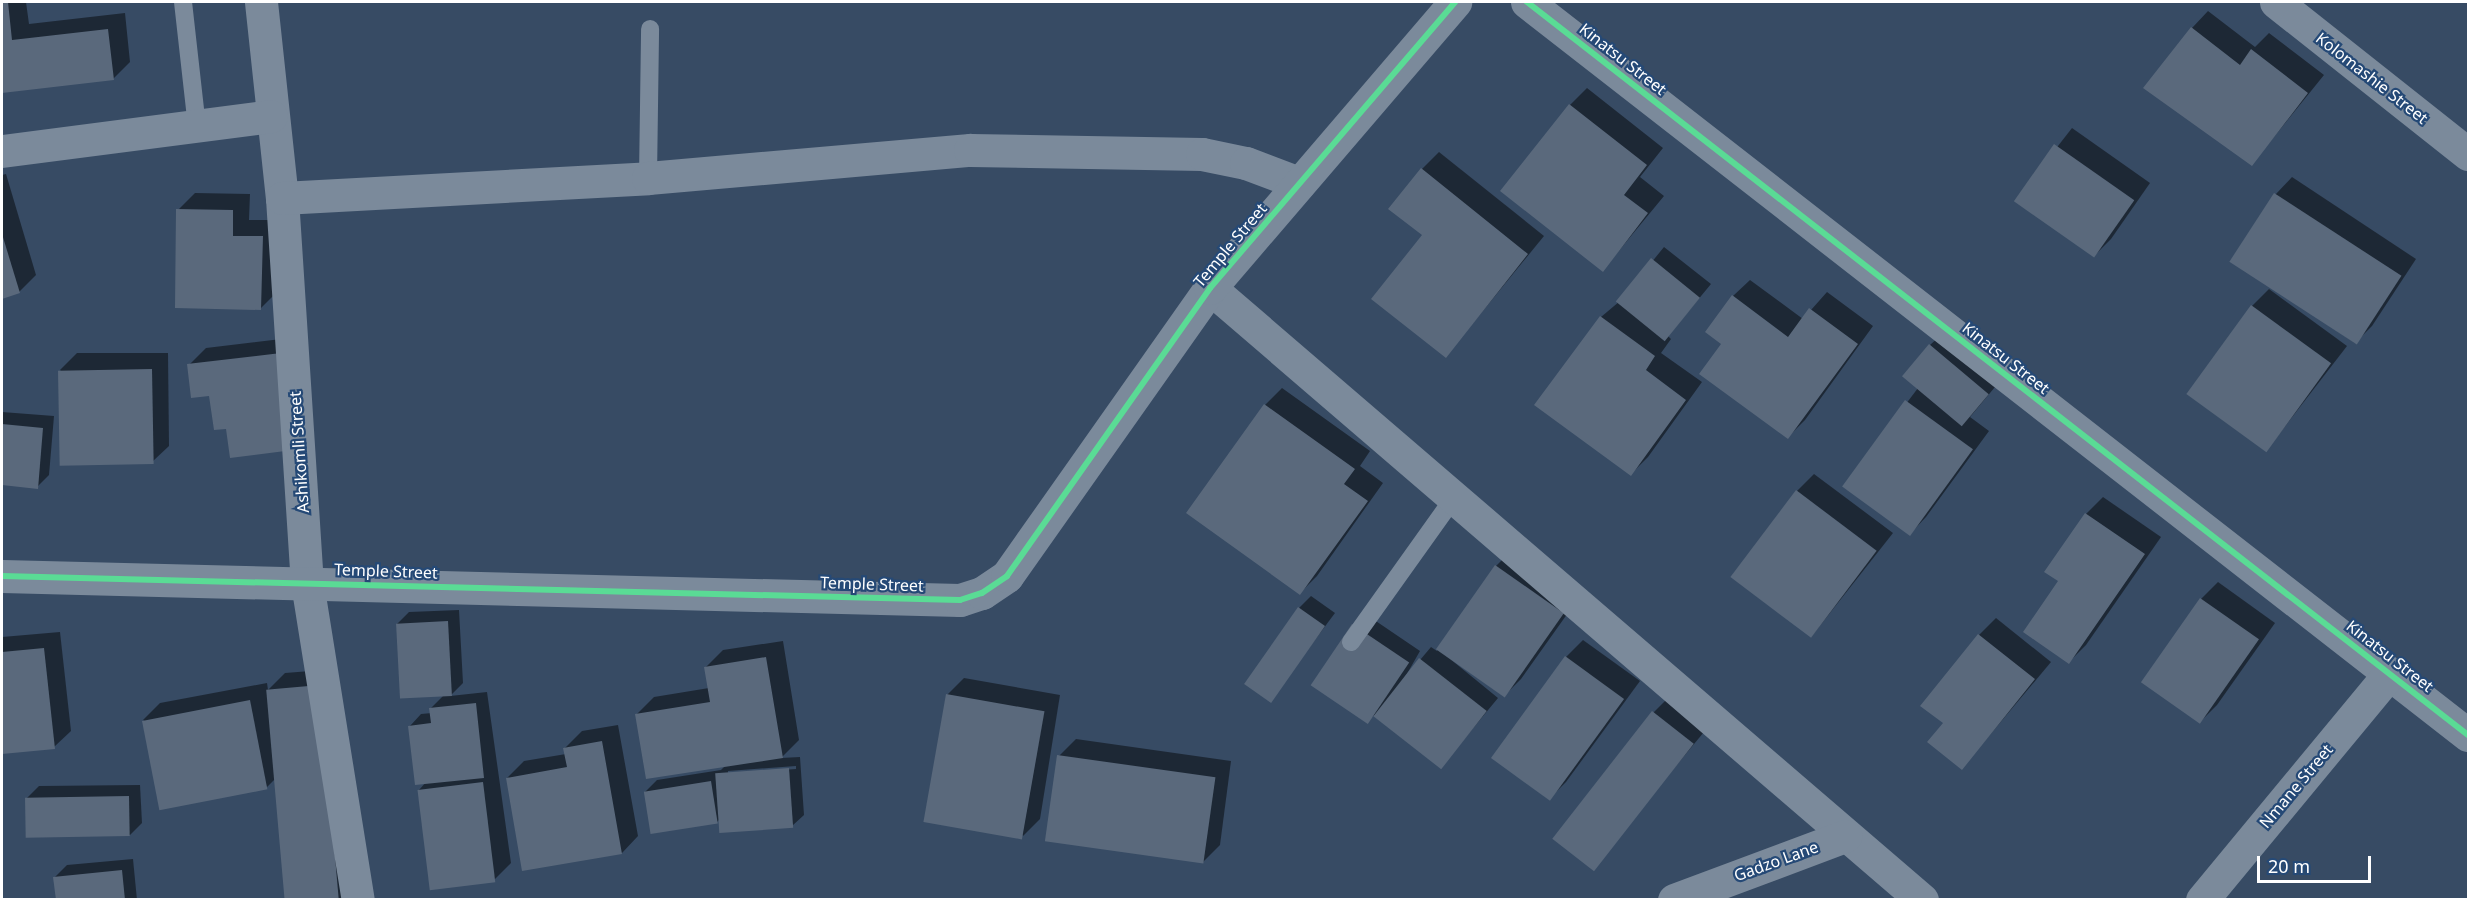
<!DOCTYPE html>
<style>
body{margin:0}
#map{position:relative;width:2470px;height:901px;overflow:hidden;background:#374b64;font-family:"Noto Sans",sans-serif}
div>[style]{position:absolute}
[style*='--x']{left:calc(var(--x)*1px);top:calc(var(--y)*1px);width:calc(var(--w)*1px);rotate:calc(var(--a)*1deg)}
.shadow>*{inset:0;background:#0007}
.building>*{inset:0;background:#5a697c;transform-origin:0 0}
.service>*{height:18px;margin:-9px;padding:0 9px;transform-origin:9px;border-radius:9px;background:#7b8a9b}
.minor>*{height:33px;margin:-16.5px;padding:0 16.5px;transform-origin:16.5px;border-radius:16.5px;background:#7b8a9b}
.cycleway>*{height:6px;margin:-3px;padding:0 3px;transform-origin:3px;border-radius:3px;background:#5adb95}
span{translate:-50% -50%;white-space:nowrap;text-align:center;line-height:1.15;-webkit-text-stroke:4.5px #254976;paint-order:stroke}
.street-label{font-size:16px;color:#fff}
.frame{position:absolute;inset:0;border:3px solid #fff;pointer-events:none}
.scale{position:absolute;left:2257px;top:856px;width:114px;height:27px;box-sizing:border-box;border:3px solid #fff;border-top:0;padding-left:8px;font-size:18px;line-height:21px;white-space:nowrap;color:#fff;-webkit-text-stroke:4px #254976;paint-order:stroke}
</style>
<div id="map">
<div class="shadow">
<div style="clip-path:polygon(2px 2px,26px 2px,29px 24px,125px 13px,130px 62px,113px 79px,2px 91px)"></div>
<div style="clip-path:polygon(2208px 11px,2255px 47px,2269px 33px,2324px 75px,2252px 164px,2192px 28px)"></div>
<div style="clip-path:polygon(1587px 88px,1663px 148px,1640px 177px,1664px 196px,1603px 270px,1570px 105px)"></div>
<div style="clip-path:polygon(2072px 128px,2150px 183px,2111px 239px,2094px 256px,2015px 201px)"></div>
<div style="clip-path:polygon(1439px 152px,1544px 236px,1446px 356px,1424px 234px,1422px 169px)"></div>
<div style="clip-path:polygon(6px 174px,36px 275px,19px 292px,2px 297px,2px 175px)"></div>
<div style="clip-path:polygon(2292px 177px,2416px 259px,2372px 326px,2355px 343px,2232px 260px,2276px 194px)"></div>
<div style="clip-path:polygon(195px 193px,250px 194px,249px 220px,279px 220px,278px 291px,261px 308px,178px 210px)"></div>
<div style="clip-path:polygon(1664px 247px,1711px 284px,1668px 336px,1671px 339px,1661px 353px,1702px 382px,1648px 457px,1631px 474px,1601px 317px,1620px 301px)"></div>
<div style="clip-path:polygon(1750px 280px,1803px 319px,1827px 292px,1873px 326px,1805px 420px,1788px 437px,1723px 344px,1733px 296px)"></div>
<div style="clip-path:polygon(2269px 289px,2347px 346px,2266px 451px,2252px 306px)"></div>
<div style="clip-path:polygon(1942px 334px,2000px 381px,1970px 417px,1989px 431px,1926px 517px,1910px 534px,1844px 486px,1918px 388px,1930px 345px)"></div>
<div style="clip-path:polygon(298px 337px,227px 427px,210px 394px,189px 365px,206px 348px)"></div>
<div style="clip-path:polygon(77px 353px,168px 353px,169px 446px,152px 462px,60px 370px)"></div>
<div style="clip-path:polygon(1282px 388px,1370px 451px,1360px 466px,1383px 483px,1317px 576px,1300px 593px,1188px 513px,1265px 405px)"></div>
<div style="clip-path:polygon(2px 412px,54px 416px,49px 475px,37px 487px,2px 484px)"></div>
<div style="clip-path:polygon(1814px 474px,1893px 533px,1811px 637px,1797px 491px)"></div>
<div style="clip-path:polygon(2103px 497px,2161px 537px,2086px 645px,2069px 662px,2060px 581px,2086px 514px)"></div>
<div style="clip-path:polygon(1513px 549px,1580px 596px,1521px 679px,1504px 696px,1449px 658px,1498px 698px,1441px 767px,1374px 715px,1367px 722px,1364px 613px,1420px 651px,1404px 679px,1431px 647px,1437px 651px,1496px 566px)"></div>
<div style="clip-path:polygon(2218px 582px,2275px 623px,2217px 705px,2200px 722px,2201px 599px)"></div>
<div style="clip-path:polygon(1311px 596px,1335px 613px,1270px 700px,1299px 608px)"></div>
<div style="clip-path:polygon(459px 610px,463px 683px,450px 696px,487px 692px,511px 863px,494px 880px,419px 790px,426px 782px,410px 726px,421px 714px,432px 713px,431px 708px,444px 695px,397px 624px,409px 612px)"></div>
<div style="clip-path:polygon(1996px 618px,2051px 662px,1962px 768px,1945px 723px,1979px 635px)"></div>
<div style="clip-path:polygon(60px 632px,71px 731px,54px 747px,2px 753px,2px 637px)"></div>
<div style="clip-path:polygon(1583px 640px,1640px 681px,1566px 782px,1549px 799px,1493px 758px,1566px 657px)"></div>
<div style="clip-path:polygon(evenodd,783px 641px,799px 740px,781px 758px,800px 757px,804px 815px,792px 826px,721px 818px,717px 822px,645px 792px,657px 780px,721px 770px,725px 766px,637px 714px,654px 697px,709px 688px,706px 667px,723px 650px,783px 641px,796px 766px,796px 769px,728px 774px,728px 771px,796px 766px)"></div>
<div style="clip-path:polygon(336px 669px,355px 885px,340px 900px,286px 900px,275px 779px,266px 788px,143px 720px,160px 703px,267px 683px,268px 690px,285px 673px)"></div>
<div style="clip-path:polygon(964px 678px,1060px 695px,1040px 819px,1023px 836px,947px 695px)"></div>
<div style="clip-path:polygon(1670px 696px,1709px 726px,1591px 868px,1654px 712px)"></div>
<div style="clip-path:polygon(618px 725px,638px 836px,622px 853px,507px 778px,524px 761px,566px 754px,565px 748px,582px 731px)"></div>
<div style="clip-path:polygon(1076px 739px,1231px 761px,1220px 845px,1203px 862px,1059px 756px)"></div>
<div style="clip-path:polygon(140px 785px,142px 823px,130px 835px,27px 798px,39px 786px)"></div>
<div style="clip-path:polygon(133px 859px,137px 900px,57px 900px,55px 877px,67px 865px)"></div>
</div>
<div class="building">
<div style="clip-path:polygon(2px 2px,8px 2px,12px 40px,108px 29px,114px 80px,2px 93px)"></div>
<div style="clip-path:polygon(2191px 27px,2240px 65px,2251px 49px,2308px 93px,2252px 166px,2143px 88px)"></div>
<div style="clip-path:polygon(1569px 104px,1647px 165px,1624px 195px,1648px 213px,1603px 272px,1500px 191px)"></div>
<div style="left:2054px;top:144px;width:98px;height:70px;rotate:35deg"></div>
<div style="clip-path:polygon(1421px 168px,1528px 254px,1446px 358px,1371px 299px,1422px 235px,1388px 209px)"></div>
<div style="left:2274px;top:193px;width:152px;height:82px;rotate:33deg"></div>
<div style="clip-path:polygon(176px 209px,233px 210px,233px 236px,263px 236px,261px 310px,175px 308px)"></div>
<div style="clip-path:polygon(2px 234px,20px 293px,2px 299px)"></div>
<div style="left:1651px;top:258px;width:63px;height:56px;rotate:39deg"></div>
<div style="clip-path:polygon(1732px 295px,1788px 337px,1809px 308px,1858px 344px,1788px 439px,1699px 374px,1721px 344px,1705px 332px)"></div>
<div style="left:2251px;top:305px;width:99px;height:110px;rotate:36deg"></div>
<div style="clip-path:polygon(1600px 316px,1655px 356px,1646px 370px,1686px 400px,1631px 476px,1534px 405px)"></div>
<div style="left:1929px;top:344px;width:78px;height:42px;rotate:40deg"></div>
<div style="clip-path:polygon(281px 353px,293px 450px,230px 458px,226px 429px,214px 430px,209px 396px,191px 398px,187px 364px)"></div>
<div style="left:152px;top:369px;width:95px;height:94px;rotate:89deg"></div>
<div style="left:1905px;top:400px;width:84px;height:107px;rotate:36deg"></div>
<div style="clip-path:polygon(1264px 404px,1355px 469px,1344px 484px,1368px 501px,1300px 595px,1186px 513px)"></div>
<div style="clip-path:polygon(2px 424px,43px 428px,38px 489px,2px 485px)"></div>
<div style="left:1796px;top:490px;width:101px;height:109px;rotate:37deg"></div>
<div style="clip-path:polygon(2085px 513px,2145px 554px,2069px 664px,2023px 632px,2058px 581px,2044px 572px)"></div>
<div style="left:1495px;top:565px;width:84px;height:103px;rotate:35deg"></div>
<div style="left:2200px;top:598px;width:72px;height:103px;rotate:35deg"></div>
<div style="left:1298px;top:607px;width:33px;height:94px;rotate:35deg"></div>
<div style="left:448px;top:621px;width:75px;height:52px;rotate:87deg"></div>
<div style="left:1352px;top:624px;width:69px;height:74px;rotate:34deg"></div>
<div style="clip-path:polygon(1978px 634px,2035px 679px,1962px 770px,1927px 742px,1943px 723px,1920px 706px)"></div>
<div style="clip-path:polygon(44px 648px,55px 749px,2px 754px,2px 652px)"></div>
<div style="left:1565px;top:656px;width:73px;height:126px;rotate:36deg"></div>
<div style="clip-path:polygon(766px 657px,783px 758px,646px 779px,635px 714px,710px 702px,704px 667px)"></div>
<div style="left:1419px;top:658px;width:86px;height:74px;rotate:38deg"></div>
<div style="left:320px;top:685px;width:216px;height:54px;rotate:85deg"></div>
<div style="left:946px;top:694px;width:100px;height:130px;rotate:10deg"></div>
<div style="left:250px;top:700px;width:91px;height:110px;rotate:79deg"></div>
<div style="clip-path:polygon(476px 703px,484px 778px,415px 785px,408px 726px,431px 723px,429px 708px)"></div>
<div style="left:1652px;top:711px;width:53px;height:162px;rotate:38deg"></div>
<div style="clip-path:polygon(602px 741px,622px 854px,522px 871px,506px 778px,567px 767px,563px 748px)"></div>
<div style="left:1057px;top:755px;width:160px;height:87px;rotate:8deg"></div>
<div style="left:789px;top:768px;width:60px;height:74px;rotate:86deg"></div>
<div style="left:711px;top:781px;width:43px;height:68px;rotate:81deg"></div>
<div style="left:483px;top:782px;width:101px;height:66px;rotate:83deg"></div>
<div style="left:129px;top:796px;width:40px;height:104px;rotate:89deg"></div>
<div style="clip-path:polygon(122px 870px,125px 900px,56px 900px,53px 877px)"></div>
</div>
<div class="service">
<div style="--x:183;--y:2;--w:125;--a:83.6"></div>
<div style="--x:648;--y:178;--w:149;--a:-89.2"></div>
<div style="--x:1351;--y:642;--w:179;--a:-54.5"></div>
</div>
<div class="minor">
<div style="--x:261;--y:2;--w:197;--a:83.9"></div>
<div style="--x:282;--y:198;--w:386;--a:86.3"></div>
<div style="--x:307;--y:583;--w:321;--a:80.9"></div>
<div style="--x:1527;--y:2;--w:1193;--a:37.92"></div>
<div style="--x:2276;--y:2;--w:245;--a:38.4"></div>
<div style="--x:2;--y:151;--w:271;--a:-7.4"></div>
<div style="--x:282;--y:198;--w:367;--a:-3.1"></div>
<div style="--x:648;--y:178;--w:323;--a:-5"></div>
<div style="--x:970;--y:150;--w:232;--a:1"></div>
<div style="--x:1202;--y:154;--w:45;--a:11.6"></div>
<div style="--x:1246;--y:163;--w:57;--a:20.7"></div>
<div style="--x:1210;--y:288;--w:939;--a:40.68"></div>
<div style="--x:2;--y:576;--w:958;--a:1.44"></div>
<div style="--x:960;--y:600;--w:23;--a:-18"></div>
<div style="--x:982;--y:593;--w:30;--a:-34"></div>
<div style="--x:1007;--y:576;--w:352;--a:-54.8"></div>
<div style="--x:1210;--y:288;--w:377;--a:-49.4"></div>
<div style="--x:1674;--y:900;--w:183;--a:-20.5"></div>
<div style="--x:2202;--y:900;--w:295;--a:-50.4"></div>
</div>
<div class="cycleway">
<div style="--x:1527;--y:2;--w:1193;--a:37.92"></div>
<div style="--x:2;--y:576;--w:958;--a:1.44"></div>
<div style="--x:960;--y:600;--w:23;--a:-18"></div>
<div style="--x:982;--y:593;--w:30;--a:-34"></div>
<div style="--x:1007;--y:576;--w:352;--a:-54.8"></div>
<div style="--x:1210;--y:288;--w:377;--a:-49.4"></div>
</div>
<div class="street-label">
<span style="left:1623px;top:59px;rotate:38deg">Kinatsu Street</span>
<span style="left:2372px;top:78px;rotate:38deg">Kolomashie Street</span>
<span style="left:1230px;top:245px;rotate:-50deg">Temple Street</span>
<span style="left:2006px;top:358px;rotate:38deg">Kinatsu Street</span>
<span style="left:299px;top:452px;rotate:-94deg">Ashikomli Street</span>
<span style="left:386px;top:571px;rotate:2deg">Temple Street</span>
<span style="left:872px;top:584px;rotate:2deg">Temple Street</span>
<span style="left:2390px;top:656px;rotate:38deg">Kinatsu Street</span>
<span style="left:2296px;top:786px;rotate:-50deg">Nmane Street</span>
<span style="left:1776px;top:861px;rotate:-20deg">Gadzo Lane</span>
</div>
<div class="frame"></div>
<div class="scale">20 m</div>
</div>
